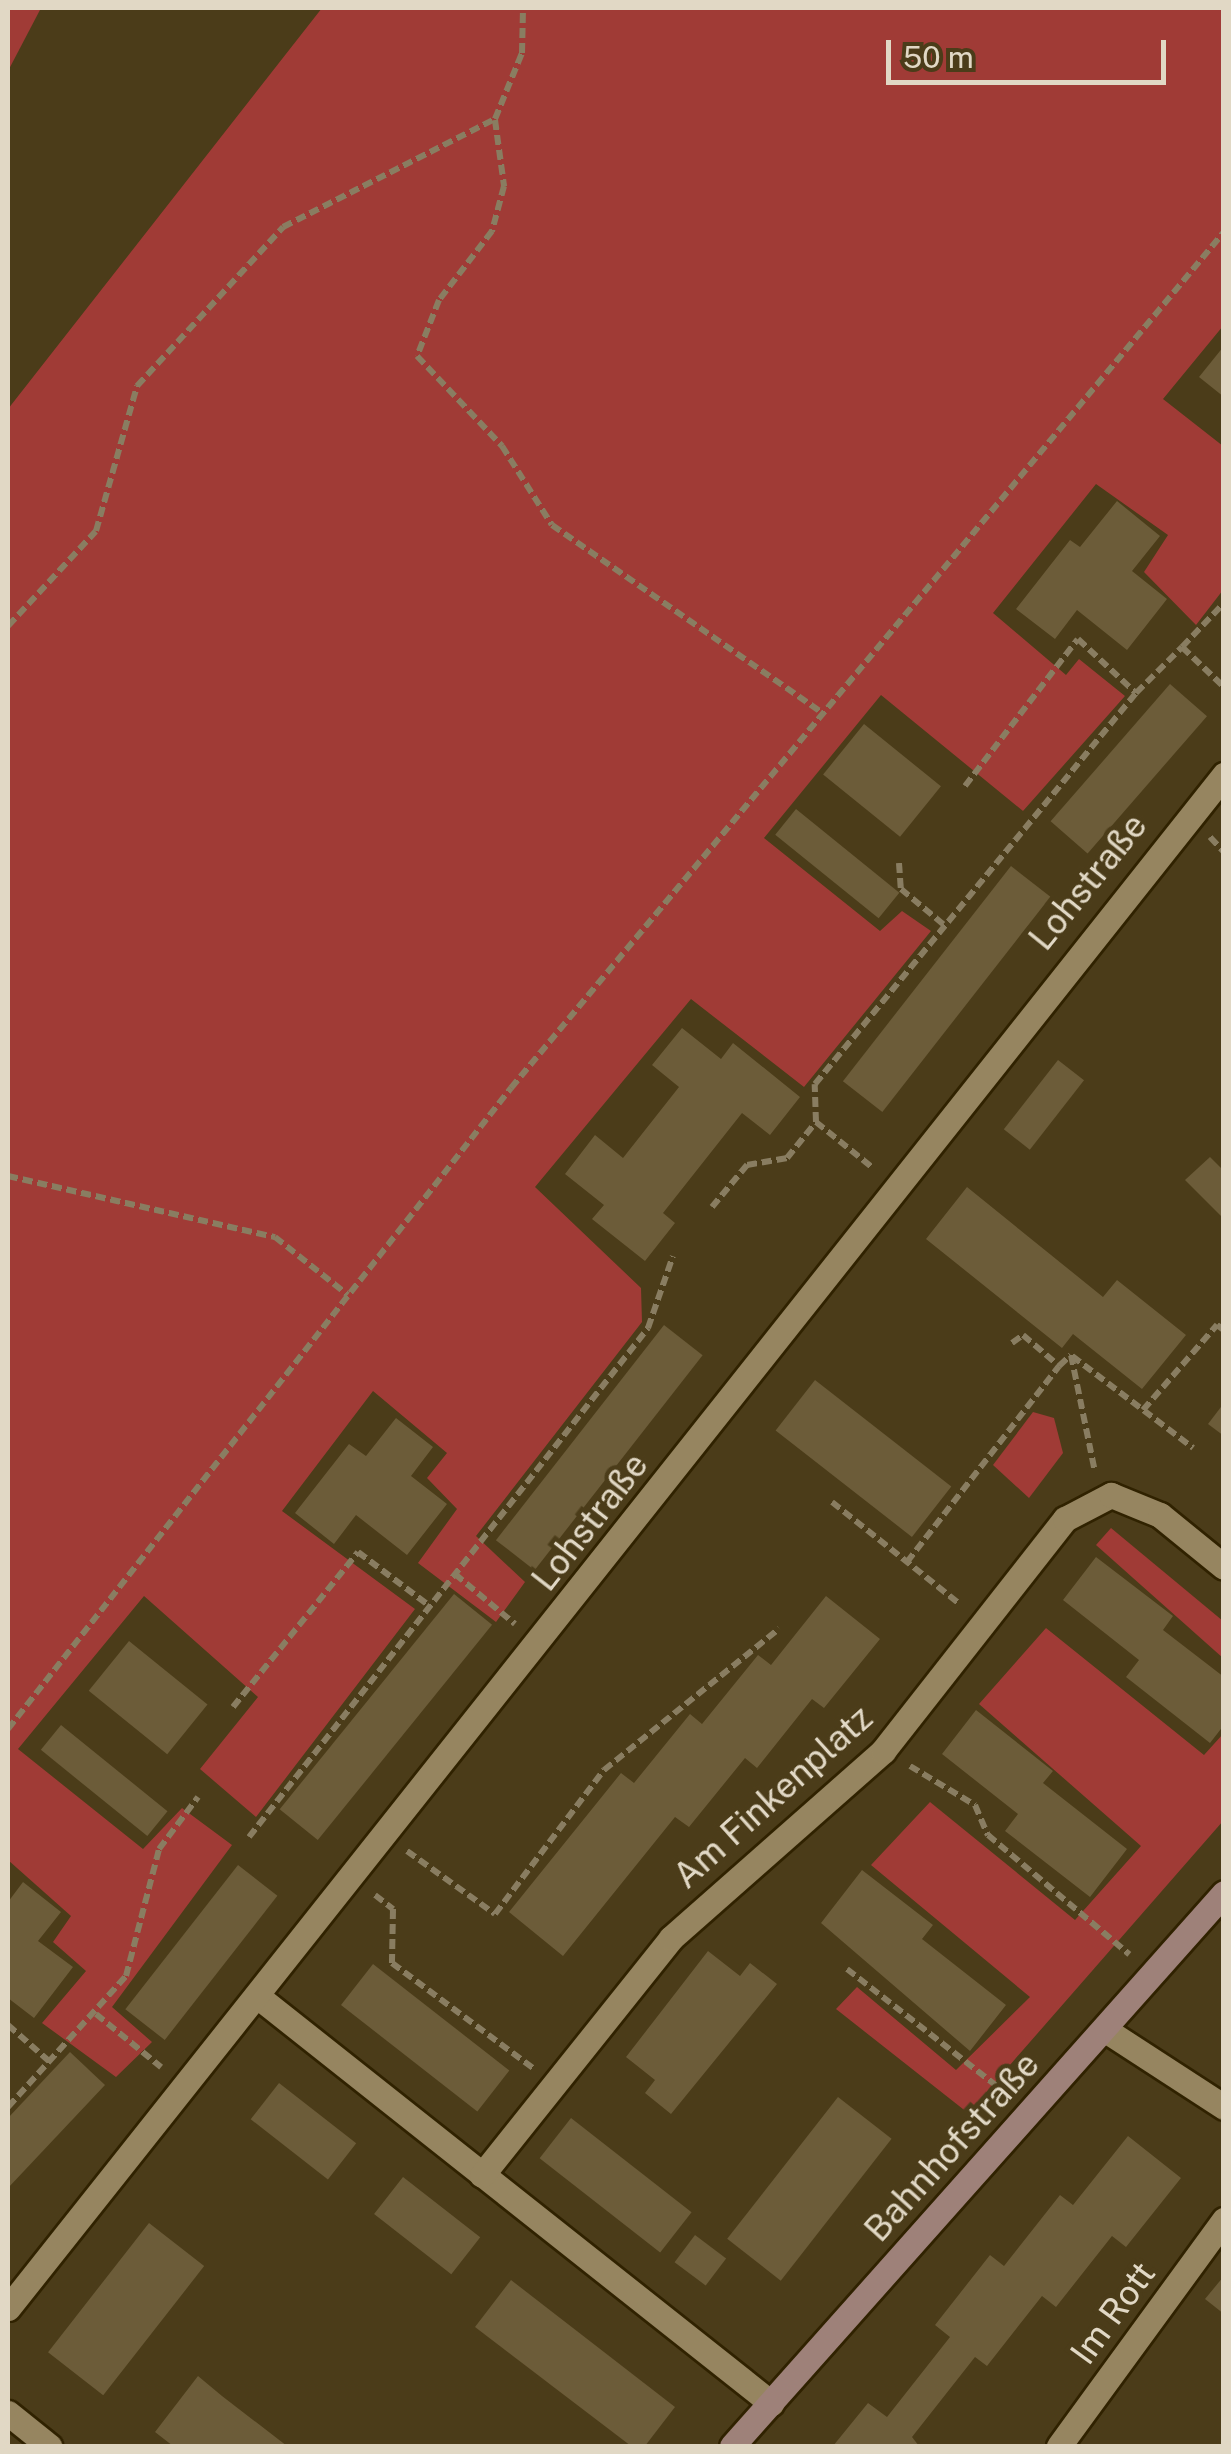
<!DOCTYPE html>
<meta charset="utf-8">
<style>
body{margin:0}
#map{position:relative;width:1231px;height:2454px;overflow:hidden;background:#4b3c19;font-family:"Public Sans",sans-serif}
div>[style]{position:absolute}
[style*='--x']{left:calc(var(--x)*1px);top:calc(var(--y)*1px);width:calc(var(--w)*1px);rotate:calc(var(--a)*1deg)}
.green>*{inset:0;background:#a03b36}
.building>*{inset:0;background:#6c5c39;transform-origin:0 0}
.path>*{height:6px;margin-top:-3px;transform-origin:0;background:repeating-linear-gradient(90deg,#897d61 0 10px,transparent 0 15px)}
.roads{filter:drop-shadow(2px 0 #302200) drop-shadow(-2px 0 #302200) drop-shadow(0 2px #302200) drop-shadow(0 -2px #302200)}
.street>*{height:25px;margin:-12.5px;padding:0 12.5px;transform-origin:12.5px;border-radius:12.5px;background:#968560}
.secondary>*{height:25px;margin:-12.5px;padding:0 12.5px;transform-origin:12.5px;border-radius:12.5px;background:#9e8179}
span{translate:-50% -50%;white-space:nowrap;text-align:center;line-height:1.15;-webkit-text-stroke:9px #4b3c19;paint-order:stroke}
.street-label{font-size:35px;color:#e1d8c5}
.frame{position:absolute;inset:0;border:10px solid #e1d8c5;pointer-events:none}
.scale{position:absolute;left:886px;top:40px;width:280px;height:45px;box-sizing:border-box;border:5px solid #e1d8c5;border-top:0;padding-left:12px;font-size:30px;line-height:35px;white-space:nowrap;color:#e1d8c5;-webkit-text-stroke:8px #4b3c19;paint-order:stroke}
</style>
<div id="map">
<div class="green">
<div style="clip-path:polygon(8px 8px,41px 8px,8px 71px)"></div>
<div style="clip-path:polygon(322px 8px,1223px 8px,1223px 326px,1163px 399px,1223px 446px,1223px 590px,1196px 625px,1144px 572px,1168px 535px,1096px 484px,993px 613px,1066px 675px,1079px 659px,1125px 696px,1023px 811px,881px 695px,764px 838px,880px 931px,902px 911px,931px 931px,804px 1087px,691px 999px,535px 1187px,641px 1288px,642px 1322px,476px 1536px,525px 1582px,496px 1622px,418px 1563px,457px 1509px,427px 1478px,447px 1453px,373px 1391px,282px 1511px,415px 1609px,256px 1817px,200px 1769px,258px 1697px,144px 1596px,18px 1749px,143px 1849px,182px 1808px,232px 1845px,112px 2007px,152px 2042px,116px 2077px,42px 2023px,86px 1971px,53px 1942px,71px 1916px,8px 1860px,8px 409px)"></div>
<div style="clip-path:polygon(1033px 1412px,1054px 1418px,1063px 1453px,1029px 1498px,993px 1465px)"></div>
<div style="clip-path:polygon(1111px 1528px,1223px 1621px,1223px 1658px,1096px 1545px)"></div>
<div style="clip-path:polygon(1046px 1628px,1204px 1755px,1223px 1734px,1223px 1821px,968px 2113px,836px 2009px,857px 1987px,956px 2070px,1030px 1997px,871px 1865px,930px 1802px,1075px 1920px,1141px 1846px,979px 1704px)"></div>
</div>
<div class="building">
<div style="clip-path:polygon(1224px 346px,1224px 397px,1199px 377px)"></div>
<div style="clip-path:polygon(1117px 501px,1160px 536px,1132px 571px,1167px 599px,1127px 650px,1077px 610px,1055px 639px,1016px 609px,1070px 540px,1080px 547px)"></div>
<div style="left:1170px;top:684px;width:49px;height:182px;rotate:41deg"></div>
<div style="left:864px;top:724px;width:99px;height:65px;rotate:39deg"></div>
<div style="left:796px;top:809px;width:133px;height:33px;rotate:39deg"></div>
<div style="left:1011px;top:866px;width:50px;height:273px;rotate:38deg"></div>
<div style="clip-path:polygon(682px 1028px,721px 1059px,733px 1043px,800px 1097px,770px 1135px,742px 1113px,663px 1213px,675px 1223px,645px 1261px,592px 1219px,604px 1205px,565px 1174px,595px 1135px,623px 1158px,679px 1087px,652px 1065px)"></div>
<div style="left:1058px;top:1060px;width:33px;height:88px;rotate:38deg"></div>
<div style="clip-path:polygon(1210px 1157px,1224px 1171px,1224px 1219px,1185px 1180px)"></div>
<div style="clip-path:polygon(967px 1187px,1103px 1297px,1117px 1280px,1186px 1335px,1142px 1389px,1073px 1334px,1062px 1348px,926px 1239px)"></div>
<div style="left:664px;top:1325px;width:49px;height:273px;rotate:38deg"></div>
<div style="left:815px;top:1380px;width:173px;height:64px;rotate:38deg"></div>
<div style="clip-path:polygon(1224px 1403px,1224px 1436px,1208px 1424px)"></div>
<div style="clip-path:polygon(396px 1418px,433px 1447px,411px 1476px,447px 1504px,407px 1555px,356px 1515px,334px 1544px,295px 1513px,349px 1444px,366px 1456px)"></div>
<div style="clip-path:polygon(1096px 1557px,1173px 1616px,1163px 1630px,1224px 1677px,1224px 1725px,1210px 1743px,1126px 1677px,1139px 1660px,1063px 1600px)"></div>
<div style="left:454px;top:1594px;width:49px;height:277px;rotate:39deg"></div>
<div style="clip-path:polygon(826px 1596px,880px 1639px,824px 1708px,812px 1699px,757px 1768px,745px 1758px,689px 1827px,675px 1817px,563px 1956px,509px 1912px,621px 1773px,634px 1783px,690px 1714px,702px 1724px,758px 1655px,771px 1665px)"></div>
<div style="left:129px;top:1641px;width:101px;height:64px;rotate:39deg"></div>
<div style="clip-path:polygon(976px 1710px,1053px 1771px,1043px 1783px,1127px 1849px,1090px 1897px,1005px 1831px,1018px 1814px,942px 1754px)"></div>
<div style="left:61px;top:1725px;width:137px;height:32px;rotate:39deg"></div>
<div style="left:238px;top:1865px;width:50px;height:183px;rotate:38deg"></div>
<div style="clip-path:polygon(862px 1870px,933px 1925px,922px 1939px,1006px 2005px,970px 2051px,821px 1923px)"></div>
<div style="clip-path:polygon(23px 1882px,61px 1912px,38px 1941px,73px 1967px,34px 2018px,8px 1998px,8px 1902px)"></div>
<div style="clip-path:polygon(708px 1951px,740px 1976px,750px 1963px,777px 1984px,671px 2114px,645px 2093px,655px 2080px,626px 2057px)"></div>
<div style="left:373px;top:1964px;width:173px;height:52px;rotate:38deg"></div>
<div style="clip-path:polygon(70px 2052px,105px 2085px,8px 2188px,8px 2118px)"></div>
<div style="left:279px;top:2083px;width:98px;height:46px;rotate:38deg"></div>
<div style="left:838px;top:2097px;width:68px;height:180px;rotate:38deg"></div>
<div style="left:571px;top:2118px;width:153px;height:51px;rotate:38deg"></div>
<div style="clip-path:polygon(1128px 2136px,1181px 2178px,1126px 2247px,1112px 2236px,1056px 2307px,1042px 2296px,987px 2366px,975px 2357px,912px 2437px,919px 2446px,833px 2446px,868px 2403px,887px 2417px,950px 2337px,935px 2325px,990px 2255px,1004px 2266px,1060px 2195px,1073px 2205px)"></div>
<div style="left:403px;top:2177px;width:98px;height:47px;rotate:38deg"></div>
<div style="left:149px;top:2223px;width:70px;height:164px;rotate:38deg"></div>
<div style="left:695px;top:2235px;width:39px;height:34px;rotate:37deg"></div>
<div style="clip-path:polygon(1224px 2276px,1224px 2314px,1205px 2299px)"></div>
<div style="clip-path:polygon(511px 2280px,675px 2407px,645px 2446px,631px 2446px,475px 2327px)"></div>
<div style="clip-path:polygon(198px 2376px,222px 2396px,287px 2446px,173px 2446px,155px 2432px)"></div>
</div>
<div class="path">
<div style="--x:495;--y:120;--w:67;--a:82.2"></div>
<div style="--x:504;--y:186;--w:47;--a:104.9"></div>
<div style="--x:492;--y:231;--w:87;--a:127.5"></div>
<div style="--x:439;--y:300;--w:60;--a:111.4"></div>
<div style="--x:417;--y:356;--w:124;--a:46.6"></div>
<div style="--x:502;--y:446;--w:93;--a:57.7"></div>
<div style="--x:552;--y:525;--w:329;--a:34.8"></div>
<div style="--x:8;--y:626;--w:129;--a:-47.2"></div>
<div style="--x:96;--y:531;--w:151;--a:-74.2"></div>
<div style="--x:137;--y:386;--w:216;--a:-47.4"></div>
<div style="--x:283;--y:227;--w:238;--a:-27"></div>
<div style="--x:495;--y:119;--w:71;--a:-67.8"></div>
<div style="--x:522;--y:53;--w:45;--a:-88.7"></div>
<div style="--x:1182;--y:647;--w:61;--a:-46.3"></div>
<div style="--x:965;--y:786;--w:185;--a:-52.5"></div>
<div style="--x:1078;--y:639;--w:79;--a:43"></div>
<div style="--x:1136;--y:693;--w:65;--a:-45"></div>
<div style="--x:1182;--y:647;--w:58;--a:43.6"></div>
<div style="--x:1210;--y:837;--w:21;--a:47"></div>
<div style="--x:899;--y:863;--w:26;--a:86"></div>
<div style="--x:901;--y:889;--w:55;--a:39.8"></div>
<div style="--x:816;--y:1122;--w:73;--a:38.9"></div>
<div style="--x:8;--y:1176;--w:274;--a:12.9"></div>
<div style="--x:275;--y:1237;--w:93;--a:38.5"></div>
<div style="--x:712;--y:1207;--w:55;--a:-50.2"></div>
<div style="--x:747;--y:1165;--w:41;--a:-9.9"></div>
<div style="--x:787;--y:1158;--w:46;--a:-51.1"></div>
<div style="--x:816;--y:1122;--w:38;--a:-92"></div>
<div style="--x:815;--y:1084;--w:506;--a:-50.61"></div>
<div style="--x:1012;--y:1343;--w:14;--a:-36"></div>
<div style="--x:1023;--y:1335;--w:48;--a:40.7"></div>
<div style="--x:1059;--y:1366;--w:16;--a:-43"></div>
<div style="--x:1071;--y:1355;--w:119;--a:78.4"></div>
<div style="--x:1072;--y:1356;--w:152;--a:37.2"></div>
<div style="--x:1143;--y:1410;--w:113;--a:-49"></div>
<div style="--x:1217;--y:1325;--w:9;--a:36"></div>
<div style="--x:832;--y:1502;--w:164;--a:38.6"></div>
<div style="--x:907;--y:1562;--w:248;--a:-52.2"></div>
<div style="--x:455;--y:1574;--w:78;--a:39.8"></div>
<div style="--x:233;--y:1707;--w:199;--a:-51.1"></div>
<div style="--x:358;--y:1552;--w:86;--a:37"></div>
<div style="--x:8;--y:1729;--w:815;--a:-51.88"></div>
<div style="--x:511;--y:1088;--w:1114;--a:-50.21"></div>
<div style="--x:910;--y:1766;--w:76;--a:31"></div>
<div style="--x:975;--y:1805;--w:33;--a:67"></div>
<div style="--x:988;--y:1835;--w:185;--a:40.2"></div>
<div style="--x:249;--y:1837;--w:647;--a:-51.91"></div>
<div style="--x:648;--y:1328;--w:76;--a:-70.9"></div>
<div style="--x:407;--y:1851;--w:108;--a:35.6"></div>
<div style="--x:495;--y:1914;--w:181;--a:-52.9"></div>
<div style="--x:604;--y:1770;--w:225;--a:-38.9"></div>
<div style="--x:375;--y:1895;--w:23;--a:38"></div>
<div style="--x:393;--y:1909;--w:54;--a:91.1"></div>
<div style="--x:392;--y:1963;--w:176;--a:36.7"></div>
<div style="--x:847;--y:1969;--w:204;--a:38"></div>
<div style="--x:96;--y:2014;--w:84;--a:39.2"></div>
<div style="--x:8;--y:2025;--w:56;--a:41.4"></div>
<div style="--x:8;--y:2107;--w:176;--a:-48"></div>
<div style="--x:126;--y:1976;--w:131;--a:-75.4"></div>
<div style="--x:159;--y:1849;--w:65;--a:-53.1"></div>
</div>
<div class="roads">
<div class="street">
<div style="--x:261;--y:1999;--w:651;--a:38.38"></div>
<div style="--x:1104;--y:2029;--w:143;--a:33"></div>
<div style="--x:482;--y:2175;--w:303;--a:-51.4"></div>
<div style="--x:671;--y:1938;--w:283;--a:-41.4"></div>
<div style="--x:883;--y:1751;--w:295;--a:-51.9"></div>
<div style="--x:1065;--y:1519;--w:52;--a:-27.6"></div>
<div style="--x:1111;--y:1495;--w:53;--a:22.2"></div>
<div style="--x:1160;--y:1515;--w:82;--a:39.1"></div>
<div style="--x:8;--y:2308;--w:1957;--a:-51.58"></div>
<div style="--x:8;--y:2413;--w:53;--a:38.8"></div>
<div style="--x:1059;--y:2446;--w:280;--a:-53.9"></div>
</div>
<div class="secondary">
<div style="--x:732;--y:2446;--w:740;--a:-48.34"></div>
</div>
</div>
<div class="street-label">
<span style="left:1088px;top:882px;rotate:-51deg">Lohstraße</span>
<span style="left:590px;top:1522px;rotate:-52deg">Lohstraße</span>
<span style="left:773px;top:1797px;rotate:-42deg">Am Finkenplatz</span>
<span style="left:952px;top:2147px;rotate:-48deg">Bahnhofstraße</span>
<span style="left:1113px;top:2313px;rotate:-54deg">Im Rott</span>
</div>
<div class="frame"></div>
<div class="scale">50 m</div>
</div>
